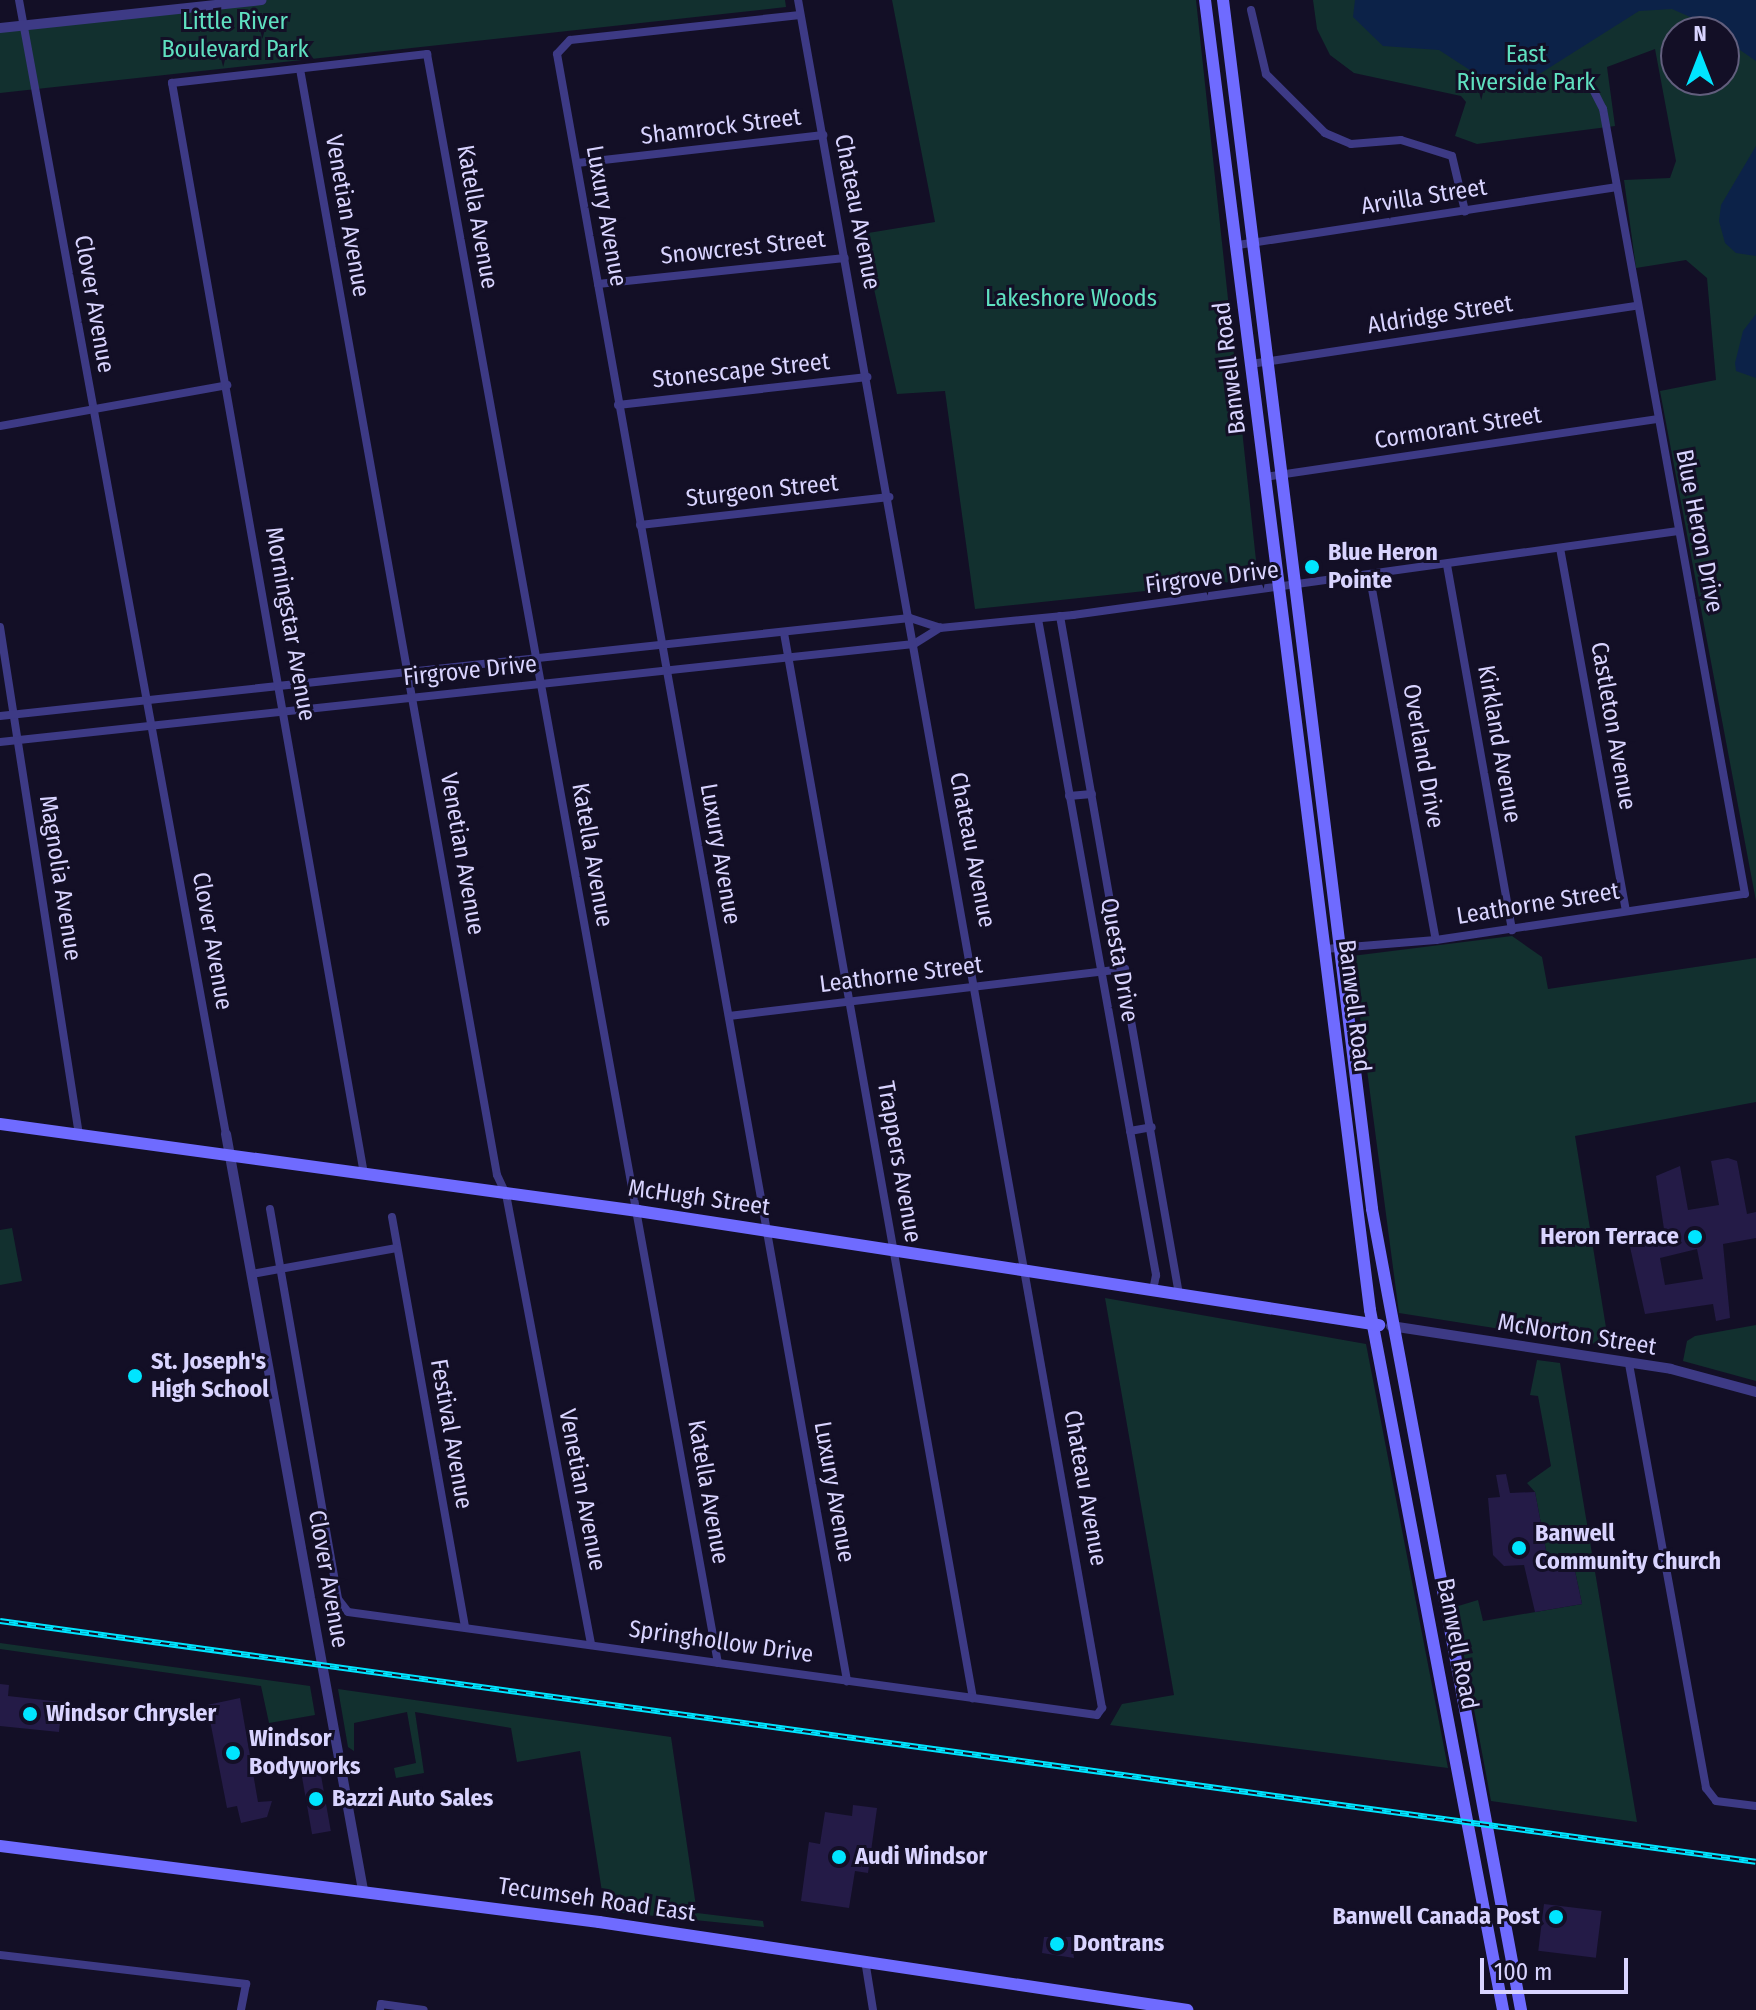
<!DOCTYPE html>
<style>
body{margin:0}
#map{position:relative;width:1756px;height:2010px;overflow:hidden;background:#130f26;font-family:"Fira Sans Condensed",sans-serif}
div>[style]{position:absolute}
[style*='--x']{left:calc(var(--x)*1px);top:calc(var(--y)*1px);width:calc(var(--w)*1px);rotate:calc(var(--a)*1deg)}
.green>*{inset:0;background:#12302f}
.water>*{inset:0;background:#0c2248}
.building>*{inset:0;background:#241b47;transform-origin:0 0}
.minor>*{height:8px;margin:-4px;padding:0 4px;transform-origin:4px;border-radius:4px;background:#3d3a85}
.tertiary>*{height:10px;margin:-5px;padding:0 5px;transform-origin:5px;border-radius:5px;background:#3d3a85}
.secondary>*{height:12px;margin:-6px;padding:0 6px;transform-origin:6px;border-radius:6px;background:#6f6bff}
.rail>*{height:6px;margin-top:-3px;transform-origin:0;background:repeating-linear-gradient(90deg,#130f26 0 9px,#00e5ff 0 18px);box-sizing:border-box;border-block:2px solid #00e5ff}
.dots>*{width:22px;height:22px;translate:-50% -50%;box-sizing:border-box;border:4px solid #130f26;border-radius:50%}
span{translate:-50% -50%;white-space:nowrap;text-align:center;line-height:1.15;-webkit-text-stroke:6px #130f26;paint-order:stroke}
.park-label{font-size:24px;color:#5fe0c0}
.street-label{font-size:24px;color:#d9d4ff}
.poi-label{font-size:24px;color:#d9d4ff;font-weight:700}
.left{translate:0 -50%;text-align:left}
.right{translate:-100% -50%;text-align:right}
.north{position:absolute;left:1660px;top:16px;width:80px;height:80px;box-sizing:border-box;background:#130f26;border:2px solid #625e7d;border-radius:50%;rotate:0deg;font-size:22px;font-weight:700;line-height:32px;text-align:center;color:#d9d4ff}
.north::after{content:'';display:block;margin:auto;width:28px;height:36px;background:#00e5ff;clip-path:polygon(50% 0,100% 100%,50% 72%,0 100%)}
.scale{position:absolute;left:1480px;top:1958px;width:148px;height:36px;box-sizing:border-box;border:4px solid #d9d4ff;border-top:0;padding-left:10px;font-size:24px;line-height:28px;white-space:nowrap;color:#d9d4ff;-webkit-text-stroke:6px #130f26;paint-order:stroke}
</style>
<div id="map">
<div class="green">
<div style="clip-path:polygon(262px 0,785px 0,786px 7px,0 93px,0 28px)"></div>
<div style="clip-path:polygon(892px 0,1196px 0,1258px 579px,975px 609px,945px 391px,897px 394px,862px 234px,935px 222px)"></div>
<div style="clip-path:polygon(evenodd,1313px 0,1756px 0,1756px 901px,1660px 391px,1716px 380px,1707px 278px,1686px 260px,1636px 268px,1624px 180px,1670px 178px,1676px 161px,1655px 49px,1607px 67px,1615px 126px,1477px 144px,1455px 136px,1466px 102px,1461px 96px,1354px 73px,1330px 55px,1317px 29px,1313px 0,1676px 32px,1724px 32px,1724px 80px,1676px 80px,1676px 32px)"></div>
<div style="clip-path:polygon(1512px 936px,1542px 957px,1548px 989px,1756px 958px,1756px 1102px,1575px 1136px,1609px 1346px,1399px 1313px,1352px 956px)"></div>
<div style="clip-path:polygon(12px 1228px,22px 1281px,0 1285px,0 1230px)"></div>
<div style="clip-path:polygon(1105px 1298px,1366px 1344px,1448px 1768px,1110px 1725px,1122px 1704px,1174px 1695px)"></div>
<div style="clip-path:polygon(1756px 1325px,1756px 1381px,1683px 1361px,1687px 1341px,1695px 1336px)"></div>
<div style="clip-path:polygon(1537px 1360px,1560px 1363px,1637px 1822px,1491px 1801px,1455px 1607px,1478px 1600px,1483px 1621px,1582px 1604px,1572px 1557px,1548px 1561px,1535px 1492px,1527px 1483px,1551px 1466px,1538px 1396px,1530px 1395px)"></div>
<div style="clip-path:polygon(0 1643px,310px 1686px,315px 1715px,269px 1723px,261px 1686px,0 1649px)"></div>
<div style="clip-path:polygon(338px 1689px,671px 1737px,697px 1913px,763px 1921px,764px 1927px,605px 1911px,580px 1751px,517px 1762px,511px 1728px,415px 1712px,424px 1773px,396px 1778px,394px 1768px,416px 1763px,407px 1712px,354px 1723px,354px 1751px,348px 1747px)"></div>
</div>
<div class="water">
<div style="clip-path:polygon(1355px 0,1756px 0,1756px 61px,1724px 39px,1724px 32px,1672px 9px,1639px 11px,1541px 73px,1507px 82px,1476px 74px,1439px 50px,1383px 46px,1353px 17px)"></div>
<div style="clip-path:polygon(1756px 146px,1756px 256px,1736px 253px,1725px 243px,1719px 221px,1721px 205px)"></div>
<div style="clip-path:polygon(1756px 314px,1756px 378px,1736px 371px,1735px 363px,1743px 331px)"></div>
</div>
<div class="building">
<div style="clip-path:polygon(evenodd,1728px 1158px,1737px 1161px,1747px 1214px,1756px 1212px,1756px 1238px,1723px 1244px,1730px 1318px,1716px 1321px,1713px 1304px,1645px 1314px,1630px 1247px,1633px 1235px,1664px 1229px,1656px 1176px,1680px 1166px,1688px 1210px,1719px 1205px,1711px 1161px,1728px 1158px,1697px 1249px,1703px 1279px,1665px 1285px,1660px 1258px,1697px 1249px)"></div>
<div style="clip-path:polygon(1506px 1474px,1510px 1493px,1535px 1492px,1548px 1561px,1572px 1557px,1582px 1604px,1535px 1612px,1524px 1565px,1504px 1566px,1493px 1555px,1488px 1498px,1500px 1497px,1496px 1475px)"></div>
<div style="clip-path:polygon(0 1684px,9px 1685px,8px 1696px,62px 1702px,59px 1732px,0 1726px)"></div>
<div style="clip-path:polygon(240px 1698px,258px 1802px,272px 1801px,267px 1817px,241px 1823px,237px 1806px,227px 1808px,207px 1705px)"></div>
<div style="left:319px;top:1764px;width:68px;height:19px;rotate:80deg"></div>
<div style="clip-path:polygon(853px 1805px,877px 1808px,868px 1873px,855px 1871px,849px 1908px,801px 1901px,809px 1842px,820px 1844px,825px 1812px,852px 1816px)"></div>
<div style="left:1544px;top:1904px;width:58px;height:47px;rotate:7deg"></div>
<div style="clip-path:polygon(1044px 1937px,1071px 1937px,1074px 1958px,1042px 1953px)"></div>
</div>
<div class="minor">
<div style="--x:19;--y:0;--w:1153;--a:79.66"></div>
<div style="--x:1251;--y:10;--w:66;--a:76.8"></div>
<div style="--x:1266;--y:74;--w:83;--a:45"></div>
<div style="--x:1325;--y:133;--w:28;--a:23"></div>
<div style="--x:1351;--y:144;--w:50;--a:-4.6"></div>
<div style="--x:1401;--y:140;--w:53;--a:17.4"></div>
<div style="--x:1452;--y:156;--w:57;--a:76.7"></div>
<div style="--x:800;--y:15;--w:231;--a:173.8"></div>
<div style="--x:570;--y:40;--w:19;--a:133"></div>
<div style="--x:557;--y:54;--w:1653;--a:79.89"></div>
<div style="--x:300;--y:69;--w:1123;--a:79.9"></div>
<div style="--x:497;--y:1175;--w:21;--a:65"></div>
<div style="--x:506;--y:1194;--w:458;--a:79.3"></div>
<div style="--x:577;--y:163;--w:248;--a:-6.5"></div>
<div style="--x:1238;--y:245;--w:382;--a:-8.7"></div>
<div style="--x:598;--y:284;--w:248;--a:-6"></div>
<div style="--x:1251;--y:364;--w:389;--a:-8.6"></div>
<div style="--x:618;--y:405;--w:251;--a:-6.4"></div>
<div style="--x:0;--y:426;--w:231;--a:-10.2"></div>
<div style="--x:1265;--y:477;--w:396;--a:-8.4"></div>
<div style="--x:640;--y:525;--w:251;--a:-6.4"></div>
<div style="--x:1560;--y:548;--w:369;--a:79.7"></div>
<div style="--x:1447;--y:565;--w:371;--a:79.9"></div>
<div style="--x:1370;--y:578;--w:368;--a:79.7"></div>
<div style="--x:1060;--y:616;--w:688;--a:80.05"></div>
<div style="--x:1038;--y:619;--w:667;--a:79.8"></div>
<div style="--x:1156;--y:1275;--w:15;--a:101"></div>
<div style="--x:0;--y:627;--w:514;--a:81.16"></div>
<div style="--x:784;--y:633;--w:1082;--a:79.94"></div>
<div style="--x:0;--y:716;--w:915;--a:-6.15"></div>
<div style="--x:910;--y:618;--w:32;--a:18"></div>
<div style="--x:940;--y:628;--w:134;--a:-5.6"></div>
<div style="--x:1073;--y:615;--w:611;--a:-7.9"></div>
<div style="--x:0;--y:742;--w:919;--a:-6.12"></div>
<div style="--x:914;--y:644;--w:31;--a:-32"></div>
<div style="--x:1069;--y:796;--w:23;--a:-5"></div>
<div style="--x:1325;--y:949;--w:111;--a:-4.6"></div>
<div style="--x:1436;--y:940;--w:312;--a:-8.5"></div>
<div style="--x:1745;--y:894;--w:798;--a:-100.25"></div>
<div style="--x:1603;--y:109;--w:22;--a:-117"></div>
<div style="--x:729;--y:1016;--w:399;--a:-6.8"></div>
<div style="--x:1130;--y:1131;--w:22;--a:-10"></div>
<div style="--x:364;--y:1174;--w:1108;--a:-99.98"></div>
<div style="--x:172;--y:83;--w:257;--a:-6.5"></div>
<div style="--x:427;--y:54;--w:1635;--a:79.75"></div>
<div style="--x:270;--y:1209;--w:396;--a:80.1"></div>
<div style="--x:338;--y:1599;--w:16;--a:52"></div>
<div style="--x:348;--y:1612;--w:756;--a:7.83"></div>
<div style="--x:1097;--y:1715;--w:9;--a:-54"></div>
<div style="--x:1102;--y:1708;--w:1735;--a:-100.09"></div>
<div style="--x:392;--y:1217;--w:416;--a:79.9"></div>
<div style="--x:252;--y:1274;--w:147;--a:-10.2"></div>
<div style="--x:1629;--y:1364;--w:431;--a:79.7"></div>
<div style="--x:1706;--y:1788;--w:16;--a:52"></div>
<div style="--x:1716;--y:1801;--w:40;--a:7.1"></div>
<div style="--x:0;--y:1955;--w:248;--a:6.7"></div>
<div style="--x:246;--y:1984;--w:26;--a:101"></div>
<div style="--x:865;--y:1960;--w:51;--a:80.9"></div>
<div style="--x:380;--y:2010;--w:6;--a:-81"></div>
<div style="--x:381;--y:2004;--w:43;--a:7.9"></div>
</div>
<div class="tertiary">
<div style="--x:0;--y:28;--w:263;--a:-6.1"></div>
<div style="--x:226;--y:1134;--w:768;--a:79.73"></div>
<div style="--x:1391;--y:1326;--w:283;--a:8.7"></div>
<div style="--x:1671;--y:1369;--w:88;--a:15.1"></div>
</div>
<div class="secondary">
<div style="--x:1205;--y:0;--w:1320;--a:82.82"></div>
<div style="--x:1370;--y:1310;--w:713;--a:79.24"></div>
<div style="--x:1223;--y:0;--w:1218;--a:82.97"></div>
<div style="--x:1372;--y:1209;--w:815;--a:79.46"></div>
<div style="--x:0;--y:1124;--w:644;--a:7.77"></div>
<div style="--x:638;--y:1211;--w:750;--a:8.75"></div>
<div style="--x:0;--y:1846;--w:604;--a:7.23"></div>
<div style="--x:599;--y:1922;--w:595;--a:8.51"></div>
</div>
<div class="rail">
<div style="--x:0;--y:1621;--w:1772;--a:7.81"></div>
</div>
<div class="dots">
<div style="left:1312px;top:567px;background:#00e5ff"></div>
<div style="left:1695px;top:1237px;background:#00e5ff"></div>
<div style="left:135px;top:1376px;background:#00e5ff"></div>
<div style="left:1519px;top:1548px;background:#00e5ff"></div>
<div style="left:30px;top:1714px;background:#00e5ff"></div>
<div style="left:233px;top:1753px;background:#00e5ff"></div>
<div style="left:316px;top:1799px;background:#00e5ff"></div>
<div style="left:839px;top:1857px;background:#00e5ff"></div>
<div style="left:1556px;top:1917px;background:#00e5ff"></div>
<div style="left:1057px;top:1944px;background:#00e5ff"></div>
</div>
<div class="park-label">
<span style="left:235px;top:36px">Little River<br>Boulevard Park</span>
<span style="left:1526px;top:69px">East<br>Riverside Park</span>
<span style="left:1071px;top:299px">Lakeshore Woods</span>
</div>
<div class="street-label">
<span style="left:721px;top:127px;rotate:-7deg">Shamrock Street</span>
<span style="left:1424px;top:197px;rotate:-9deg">Arvilla Street</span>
<span style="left:857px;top:212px;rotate:79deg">Chateau Avenue</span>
<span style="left:347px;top:216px;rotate:80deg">Venetian Avenue</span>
<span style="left:606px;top:216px;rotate:80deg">Luxury Avenue</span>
<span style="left:477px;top:217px;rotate:80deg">Katella Avenue</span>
<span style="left:743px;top:248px;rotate:-6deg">Snowcrest Street</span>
<span style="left:94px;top:304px;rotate:80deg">Clover Avenue</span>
<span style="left:1440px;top:315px;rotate:-9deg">Aldridge Street</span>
<span style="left:1230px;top:368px;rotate:-97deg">Banwell Road</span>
<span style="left:741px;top:371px;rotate:-6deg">Stonescape Street</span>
<span style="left:1458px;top:428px;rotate:-9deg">Cormorant Street</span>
<span style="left:762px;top:491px;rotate:-6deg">Sturgeon Street</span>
<span style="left:1699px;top:531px;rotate:79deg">Blue Heron Drive</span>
<span style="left:1212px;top:578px;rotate:-7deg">Firgrove Drive</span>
<span style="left:290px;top:624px;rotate:80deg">Morningstar Avenue</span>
<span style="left:470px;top:671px;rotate:-6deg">Firgrove Drive</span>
<span style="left:1613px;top:726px;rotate:80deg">Castleton Avenue</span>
<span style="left:1499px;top:744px;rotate:80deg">Kirkland Avenue</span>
<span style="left:1423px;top:756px;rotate:80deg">Overland Drive</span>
<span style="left:972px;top:850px;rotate:79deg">Chateau Avenue</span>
<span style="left:462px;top:854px;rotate:80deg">Venetian Avenue</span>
<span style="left:720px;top:854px;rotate:80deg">Luxury Avenue</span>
<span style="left:592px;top:855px;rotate:80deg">Katella Avenue</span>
<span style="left:60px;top:878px;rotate:81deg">Magnolia Avenue</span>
<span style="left:1538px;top:904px;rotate:-9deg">Leathorne Street</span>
<span style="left:212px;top:941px;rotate:80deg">Clover Avenue</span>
<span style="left:1119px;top:960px;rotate:80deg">Questa Drive</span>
<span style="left:901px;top:975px;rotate:-7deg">Leathorne Street</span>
<span style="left:1354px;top:1006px;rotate:83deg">Banwell Road</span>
<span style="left:899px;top:1162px;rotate:80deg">Trappers Avenue</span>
<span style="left:699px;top:1198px;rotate:8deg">McHugh Street</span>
<span style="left:1577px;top:1335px;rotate:9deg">McNorton Street</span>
<span style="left:451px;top:1434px;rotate:80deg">Festival Avenue</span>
<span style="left:1085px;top:1488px;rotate:80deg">Chateau Avenue</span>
<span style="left:582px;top:1490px;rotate:79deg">Venetian Avenue</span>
<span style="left:708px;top:1492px;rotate:80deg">Katella Avenue</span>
<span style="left:834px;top:1492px;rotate:80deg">Luxury Avenue</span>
<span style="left:328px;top:1579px;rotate:80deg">Clover Avenue</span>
<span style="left:721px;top:1642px;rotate:8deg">Springhollow Drive</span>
<span style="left:1457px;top:1644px;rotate:79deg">Banwell Road</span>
<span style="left:597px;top:1900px;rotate:8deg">Tecumseh Road East</span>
</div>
<div class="poi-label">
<span class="left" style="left:1328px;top:567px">Blue Heron<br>Pointe</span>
<span class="right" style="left:1679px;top:1237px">Heron Terrace</span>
<span class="left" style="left:151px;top:1376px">St. Joseph's<br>High School</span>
<span class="left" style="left:1535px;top:1548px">Banwell<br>Community Church</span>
<span class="left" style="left:46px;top:1714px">Windsor Chrysler</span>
<span class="left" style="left:249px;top:1753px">Windsor<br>Bodyworks</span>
<span class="left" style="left:332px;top:1799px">Bazzi Auto Sales</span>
<span class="left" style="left:855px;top:1857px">Audi Windsor</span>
<span class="right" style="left:1540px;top:1917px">Banwell Canada Post</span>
<span class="left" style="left:1073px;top:1944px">Dontrans</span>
</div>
<div class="north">N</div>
<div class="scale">100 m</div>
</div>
